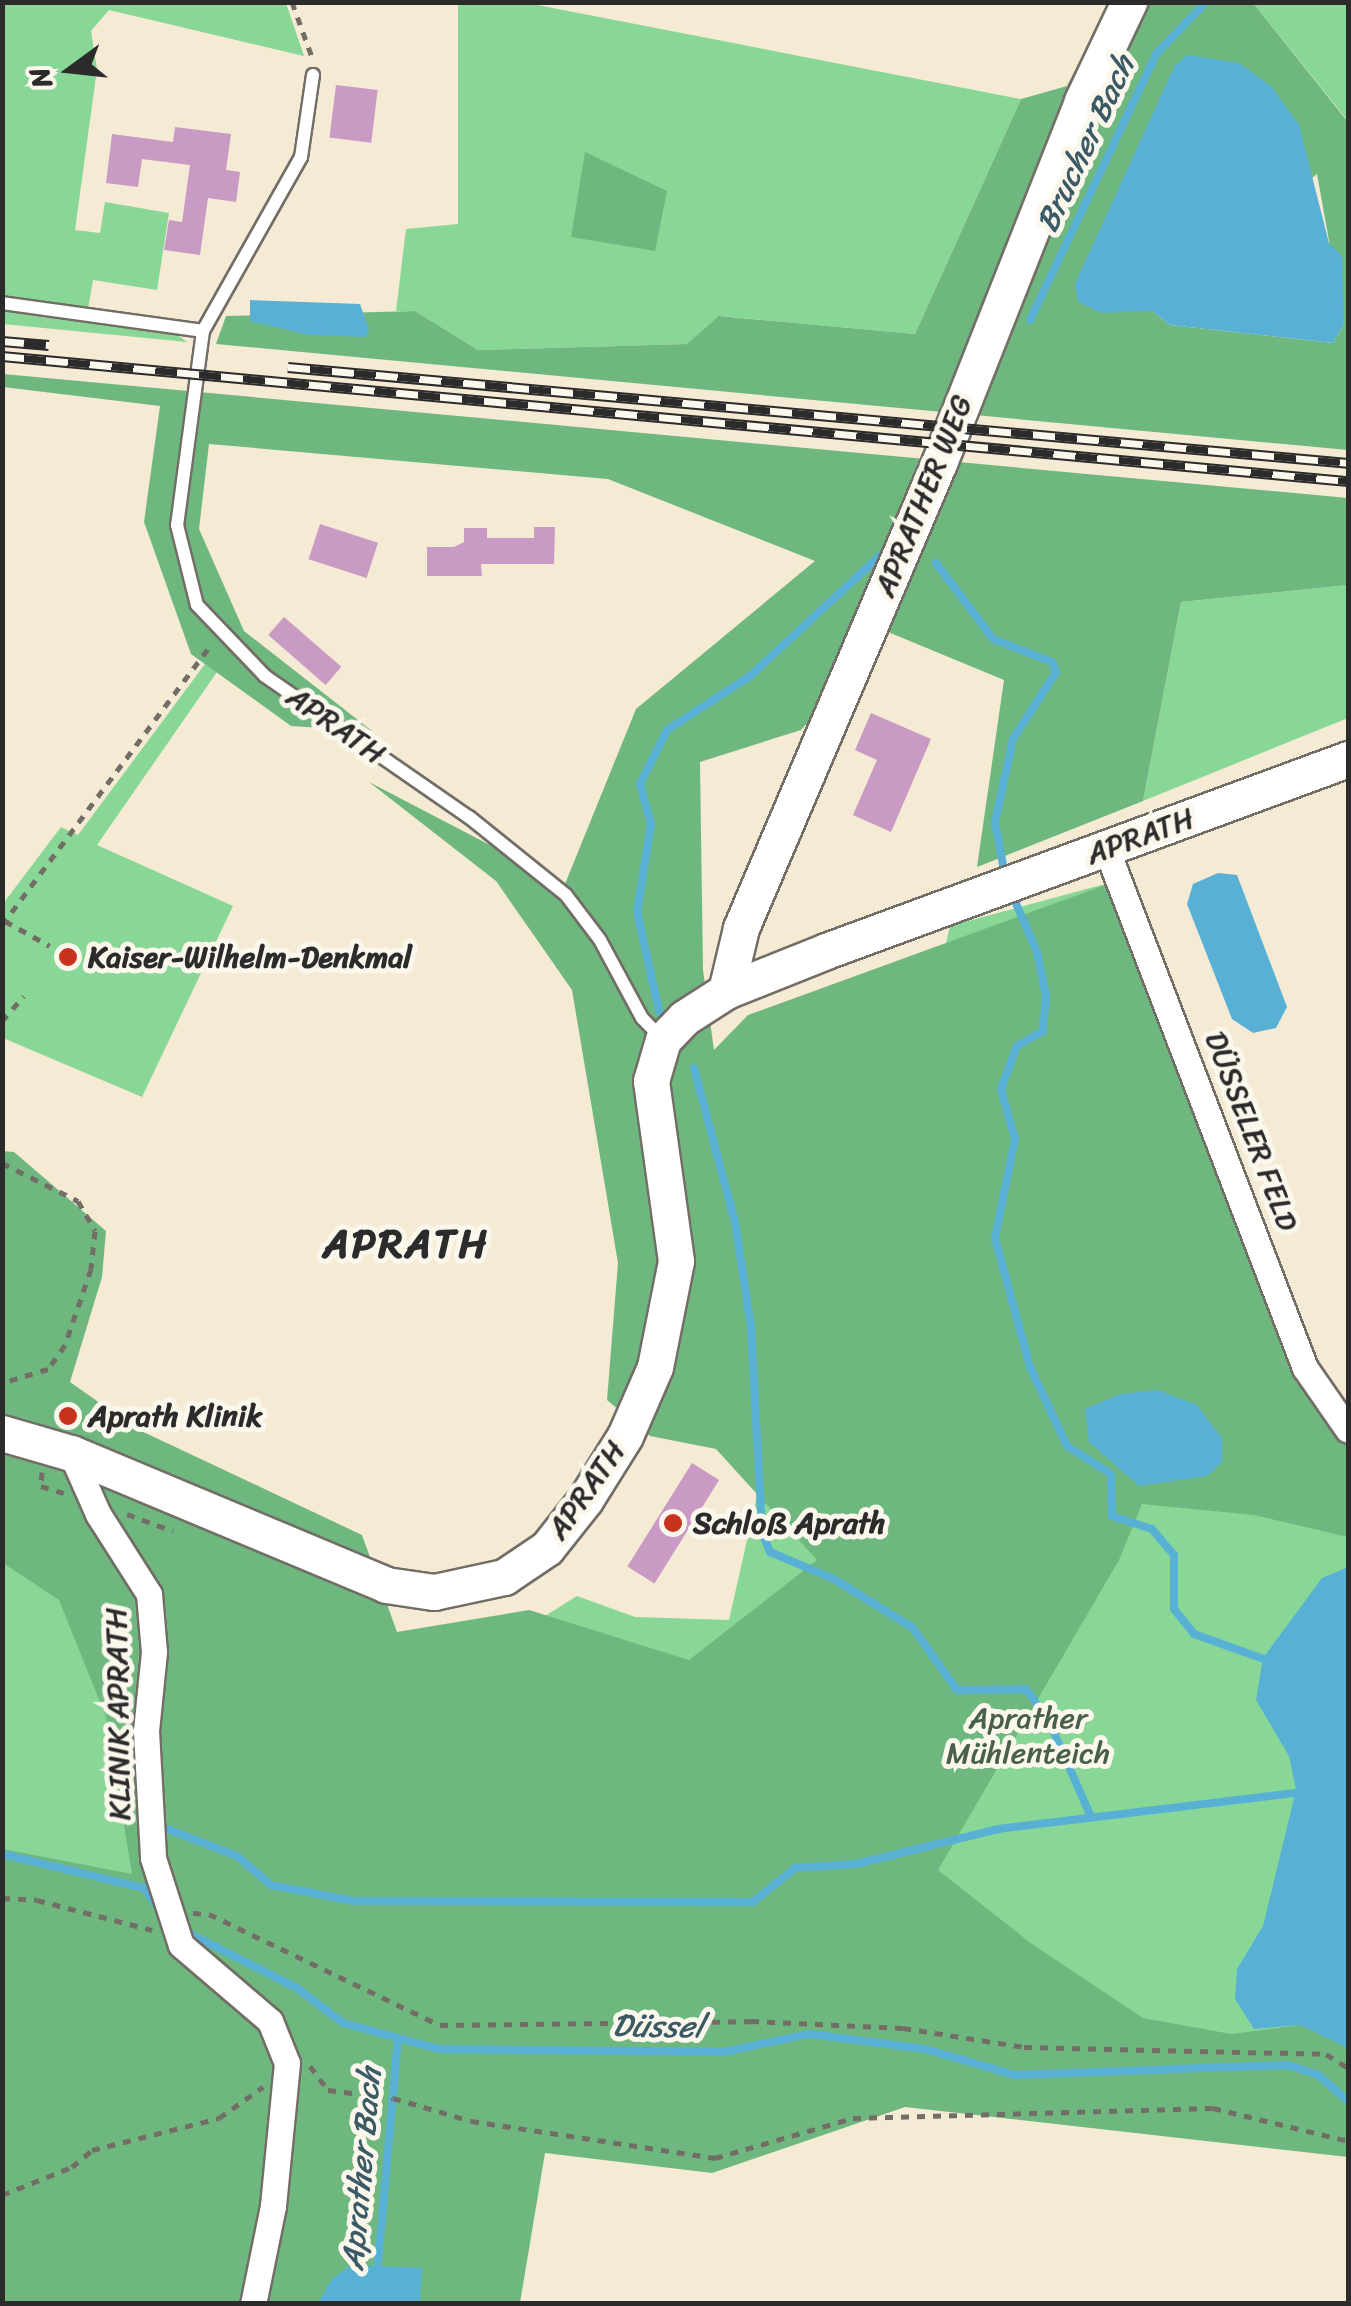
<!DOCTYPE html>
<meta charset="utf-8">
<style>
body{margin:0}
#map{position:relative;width:1351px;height:2306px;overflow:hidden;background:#f5ead4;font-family:Sriracha,sans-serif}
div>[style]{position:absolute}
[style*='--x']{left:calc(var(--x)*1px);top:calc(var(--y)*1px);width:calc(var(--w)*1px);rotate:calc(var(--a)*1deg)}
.green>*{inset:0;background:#89d796}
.forest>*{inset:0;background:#6eb87f}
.water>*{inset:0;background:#58b1d5}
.stream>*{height:8px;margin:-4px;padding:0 4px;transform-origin:4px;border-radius:4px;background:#58b1d5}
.building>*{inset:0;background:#c99ac3;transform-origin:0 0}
.path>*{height:5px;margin-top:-2.5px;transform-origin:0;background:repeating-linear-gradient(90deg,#726e66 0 8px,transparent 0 16px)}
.roads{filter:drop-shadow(2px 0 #726e66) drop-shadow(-2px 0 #726e66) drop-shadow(0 2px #726e66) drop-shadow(0 -2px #726e66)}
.lane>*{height:12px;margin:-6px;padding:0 6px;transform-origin:6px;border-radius:6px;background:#fff}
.street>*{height:25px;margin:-12.5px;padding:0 12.5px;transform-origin:12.5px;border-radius:12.5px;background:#fff}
.secondary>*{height:35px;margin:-17.5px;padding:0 17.5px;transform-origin:17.5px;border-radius:17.5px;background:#fff}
.rail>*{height:11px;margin-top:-5.5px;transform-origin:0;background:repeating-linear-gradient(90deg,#fbf7ec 0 22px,#2b2b2b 0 44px);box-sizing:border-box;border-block:2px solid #2b2b2b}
.dots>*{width:28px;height:28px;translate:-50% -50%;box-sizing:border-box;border:5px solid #fbf7ec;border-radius:50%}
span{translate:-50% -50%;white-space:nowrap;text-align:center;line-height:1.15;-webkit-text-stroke:10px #fbf7ec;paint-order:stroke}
.street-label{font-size:30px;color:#2b2b2b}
.poi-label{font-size:30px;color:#2b2b2b;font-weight:700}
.left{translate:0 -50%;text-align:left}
.park-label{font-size:30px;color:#475f4b}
.water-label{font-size:32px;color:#3b5a66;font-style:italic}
.district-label{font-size:40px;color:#2b2b2b;font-weight:700;letter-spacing:2.5px}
.frame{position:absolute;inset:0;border:5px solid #2b2b2b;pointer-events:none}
.north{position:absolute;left:20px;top:20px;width:100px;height:100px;-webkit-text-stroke:8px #fbf7ec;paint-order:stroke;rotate:255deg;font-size:28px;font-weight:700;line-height:40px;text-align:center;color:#2b2b2b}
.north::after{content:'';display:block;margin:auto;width:35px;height:45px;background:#2b2b2b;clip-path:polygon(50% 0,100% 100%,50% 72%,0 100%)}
</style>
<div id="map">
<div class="green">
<div style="clip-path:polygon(3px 3px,286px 3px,304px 56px,109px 10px,91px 31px,97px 69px,75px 230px,100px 233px,105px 202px,169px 213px,157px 290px,93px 280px,88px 309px,3px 297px)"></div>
<div style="clip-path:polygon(458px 3px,527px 3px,1021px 99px,915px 334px,720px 316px,688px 344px,478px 350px,415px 311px,396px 311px,406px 229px,458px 224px)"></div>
<div style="clip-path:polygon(1253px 3px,1348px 3px,1348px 122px,1348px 121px)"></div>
<div style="clip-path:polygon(3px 308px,175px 333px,187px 342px,3px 324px)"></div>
<div style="clip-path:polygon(1348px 585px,1348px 718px,1143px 801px,1181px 602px)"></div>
<div style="clip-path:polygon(205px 664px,217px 672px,97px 845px,233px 906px,142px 1097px,3px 1038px,2px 905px,61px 827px,78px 835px)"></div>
<div style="clip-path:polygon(1105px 884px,1348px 1453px,1348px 2093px,3px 1901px,3px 1494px,420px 1644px,502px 1643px,577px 1596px,635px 1617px,729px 1620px,759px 1487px,901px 1139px,950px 926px)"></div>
</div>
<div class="forest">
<div style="clip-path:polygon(evenodd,1110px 3px,1253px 3px,1348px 122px,1348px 450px,216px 344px,226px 316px,415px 311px,478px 350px,687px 344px,719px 316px,915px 334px,1021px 99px,1067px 86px,1110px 3px,1317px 174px,1344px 324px,1333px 343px,1170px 325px,1152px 311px,1317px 174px)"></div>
<div style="clip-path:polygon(585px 152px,667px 191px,655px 251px,571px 237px)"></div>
<div style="clip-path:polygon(3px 374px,1348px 498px,1348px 585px,1181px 602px,1143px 801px,977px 867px,1004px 680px,888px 632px,801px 730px,700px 762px,703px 970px,714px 1050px,748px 1015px,1108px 884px,1289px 1368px,1348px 1442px,1348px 1537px,1254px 1515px,1142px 1504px,1119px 1560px,938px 1870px,1032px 1944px,1143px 2018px,1231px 2034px,1300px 2025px,1348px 2048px,1348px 2157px,905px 2107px,712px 2173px,545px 2153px,520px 2303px,3px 2303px,3px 1849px,132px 1874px,106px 1717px,59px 1600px,3px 1563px,2px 1151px,14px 1152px,106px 1231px,102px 1277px,70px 1382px,137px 1429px,362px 1535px,397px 1632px,529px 1610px,689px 1660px,817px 1560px,716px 1449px,650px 1436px,607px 1400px,618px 1263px,572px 990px,496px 881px,369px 782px,565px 884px,636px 709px,815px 561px,608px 479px,209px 444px,199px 529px,244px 631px,372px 731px,291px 726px,191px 654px,144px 522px,160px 406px,3px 387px)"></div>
</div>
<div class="water">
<div style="clip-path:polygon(1187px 55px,1239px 63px,1272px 87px,1299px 125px,1329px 243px,1342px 256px,1344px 324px,1333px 343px,1170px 325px,1152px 311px,1102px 313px,1078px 302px,1075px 284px,1174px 67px)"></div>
<div style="clip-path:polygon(250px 300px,360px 304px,369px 330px,366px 337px,309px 335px,250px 321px)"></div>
<div style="clip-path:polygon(1218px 873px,1237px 875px,1287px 1007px,1276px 1028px,1253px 1033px,1232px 1019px,1187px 904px,1193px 884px)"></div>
<div style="clip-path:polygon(1158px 1390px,1197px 1405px,1222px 1438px,1222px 1462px,1207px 1476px,1139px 1486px,1089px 1442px,1085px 1409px,1120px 1394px)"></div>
<div style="clip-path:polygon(1348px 1567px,1348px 2048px,1300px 2025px,1254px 2029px,1235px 1999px,1237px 1969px,1263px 1926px,1296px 1790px,1289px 1756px,1256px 1700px,1263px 1658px,1322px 1578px)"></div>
<div style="clip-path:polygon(351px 2265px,422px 2268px,420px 2303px,318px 2303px,332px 2279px)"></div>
</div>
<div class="stream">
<div style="--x:1030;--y:320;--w:296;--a:-64.6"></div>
<div style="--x:1157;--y:53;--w:71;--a:-46.1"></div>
<div style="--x:936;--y:563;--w:95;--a:53.1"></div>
<div style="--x:993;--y:639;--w:63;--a:21.3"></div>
<div style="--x:1052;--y:662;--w:11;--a:68"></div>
<div style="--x:1056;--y:672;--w:80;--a:122.7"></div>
<div style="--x:1013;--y:739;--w:85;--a:102.2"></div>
<div style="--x:995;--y:822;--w:55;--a:79.5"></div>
<div style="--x:1012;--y:894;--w:63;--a:66.7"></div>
<div style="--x:1037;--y:952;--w:45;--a:78.4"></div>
<div style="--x:1046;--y:996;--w:35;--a:95"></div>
<div style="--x:1043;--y:1031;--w:30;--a:150"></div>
<div style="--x:1017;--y:1046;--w:46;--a:110.4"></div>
<div style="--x:1001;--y:1089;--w:52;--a:74.4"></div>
<div style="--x:1015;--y:1139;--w:101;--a:101.4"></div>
<div style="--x:995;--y:1238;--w:134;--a:74.8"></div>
<div style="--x:1030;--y:1367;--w:87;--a:64.9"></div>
<div style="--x:1067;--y:1446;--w:52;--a:32.5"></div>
<div style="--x:1111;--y:1474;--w:42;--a:88.6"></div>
<div style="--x:1112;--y:1516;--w:42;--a:18"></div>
<div style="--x:1152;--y:1529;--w:34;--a:50"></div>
<div style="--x:1174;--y:1555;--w:54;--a:90"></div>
<div style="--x:1174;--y:1609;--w:32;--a:51"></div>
<div style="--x:1194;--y:1634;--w:80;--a:19.8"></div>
<div style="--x:659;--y:1011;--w:101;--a:-102.5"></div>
<div style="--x:637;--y:912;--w:89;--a:-81"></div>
<div style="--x:651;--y:824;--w:41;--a:-105.4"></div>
<div style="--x:640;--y:784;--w:60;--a:-63.4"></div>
<div style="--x:667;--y:730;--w:99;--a:-33"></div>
<div style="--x:750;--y:676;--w:181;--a:-42.8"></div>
<div style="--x:694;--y:1068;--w:159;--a:75.1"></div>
<div style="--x:735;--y:1222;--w:106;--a:81.3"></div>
<div style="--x:751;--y:1327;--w:206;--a:86.9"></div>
<div style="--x:762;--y:1533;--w:21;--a:67"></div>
<div style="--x:770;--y:1552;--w:69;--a:22.9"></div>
<div style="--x:834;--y:1579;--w:93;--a:31.8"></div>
<div style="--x:913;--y:1628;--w:76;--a:54.6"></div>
<div style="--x:957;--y:1690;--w:69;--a:-0.8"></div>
<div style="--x:1026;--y:1689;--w:37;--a:54"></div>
<div style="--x:1048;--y:1719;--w:107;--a:66.3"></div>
<div style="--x:165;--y:1828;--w:77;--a:21.3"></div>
<div style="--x:237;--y:1856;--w:45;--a:40.5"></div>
<div style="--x:271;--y:1885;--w:84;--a:11"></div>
<div style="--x:353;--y:1901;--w:400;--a:0.1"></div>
<div style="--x:753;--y:1902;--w:54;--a:-39"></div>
<div style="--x:795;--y:1868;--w:61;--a:-3.8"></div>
<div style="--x:856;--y:1864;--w:146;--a:-13.8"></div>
<div style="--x:998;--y:1829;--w:308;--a:-6.9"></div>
<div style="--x:2;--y:1854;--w:146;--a:13.5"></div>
<div style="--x:144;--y:1888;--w:24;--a:55"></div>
<div style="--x:183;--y:1930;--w:128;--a:27"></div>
<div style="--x:297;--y:1988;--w:58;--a:37.3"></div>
<div style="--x:343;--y:2023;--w:99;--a:15.2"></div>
<div style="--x:439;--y:2049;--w:285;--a:0.6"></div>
<div style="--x:724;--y:2052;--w:87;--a:-12"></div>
<div style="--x:809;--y:2034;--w:117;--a:7.4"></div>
<div style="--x:925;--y:2049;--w:94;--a:16.1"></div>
<div style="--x:1015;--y:2075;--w:273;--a:-2.1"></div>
<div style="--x:1288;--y:2065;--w:32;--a:18"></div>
<div style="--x:1318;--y:2075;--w:40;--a:41"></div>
<div style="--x:377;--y:2274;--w:236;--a:-84.9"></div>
</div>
<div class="building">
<div style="left:336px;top:85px;width:42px;height:53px;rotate:7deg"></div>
<div style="clip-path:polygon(175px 127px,231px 134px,226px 170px,240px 172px,236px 202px,208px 198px,200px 255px,164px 250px,169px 220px,182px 222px,190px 165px,142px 159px,138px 187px,106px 183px,112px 134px,173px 142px)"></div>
<div style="left:320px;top:524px;width:61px;height:37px;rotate:18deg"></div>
<div style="clip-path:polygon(534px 527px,555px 527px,554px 564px,481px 564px,482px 576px,427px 576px,427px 547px,454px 547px,464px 542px,464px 528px,487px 528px,487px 538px,534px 538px)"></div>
<div style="left:284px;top:617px;width:76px;height:24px;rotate:41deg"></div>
<div style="clip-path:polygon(871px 713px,931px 739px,891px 832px,853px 815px,877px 760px,855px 750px)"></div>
<div style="left:692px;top:1463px;width:32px;height:122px;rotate:32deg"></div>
</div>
<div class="path">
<div style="--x:292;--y:2;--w:59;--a:70"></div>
<div style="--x:5;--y:921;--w:51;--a:29.1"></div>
<div style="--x:2;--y:925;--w:349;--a:-53.3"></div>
<div style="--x:2;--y:1021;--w:33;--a:-49"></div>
<div style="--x:2;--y:1163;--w:85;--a:26.6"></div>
<div style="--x:78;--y:1201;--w:34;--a:60"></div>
<div style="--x:95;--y:1231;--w:38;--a:96"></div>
<div style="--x:91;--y:1269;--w:80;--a:108.9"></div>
<div style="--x:65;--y:1345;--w:29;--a:125"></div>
<div style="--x:48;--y:1369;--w:48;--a:163.1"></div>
<div style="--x:42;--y:1472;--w:14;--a:94"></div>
<div style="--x:41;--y:1486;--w:24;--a:17"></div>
<div style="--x:127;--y:1514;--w:49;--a:20.3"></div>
<div style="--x:2;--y:1898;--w:35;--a:3"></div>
<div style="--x:37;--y:1900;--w:119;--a:14.6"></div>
<div style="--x:193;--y:1913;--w:16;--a:4"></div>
<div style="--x:209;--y:1914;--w:256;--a:25.7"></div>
<div style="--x:440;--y:2025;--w:311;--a:-0.7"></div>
<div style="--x:751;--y:2021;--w:152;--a:2.6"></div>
<div style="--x:903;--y:2028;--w:122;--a:8.9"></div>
<div style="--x:1024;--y:2047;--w:302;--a:1.3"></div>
<div style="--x:1326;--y:2054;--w:26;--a:32"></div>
<div style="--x:310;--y:2066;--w:30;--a:53"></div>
<div style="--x:328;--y:2090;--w:65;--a:7"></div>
<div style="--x:393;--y:2098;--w:81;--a:16.4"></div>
<div style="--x:471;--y:2121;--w:247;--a:8.6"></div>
<div style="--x:715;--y:2158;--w:144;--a:-16.2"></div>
<div style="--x:853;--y:2118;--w:360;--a:-1.6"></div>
<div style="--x:1213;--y:2108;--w:139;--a:13.7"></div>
<div style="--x:2;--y:2195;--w:75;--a:-21.8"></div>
<div style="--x:72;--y:2167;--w:26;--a:-40"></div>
<div style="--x:92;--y:2150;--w:131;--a:-14.1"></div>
<div style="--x:219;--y:2118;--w:54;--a:-35.2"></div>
</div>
<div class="roads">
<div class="lane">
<div style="--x:313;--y:75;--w:83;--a:98.3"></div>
<div style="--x:301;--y:157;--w:200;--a:119.4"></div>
<div style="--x:203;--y:331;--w:196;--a:97.6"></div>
<div style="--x:177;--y:525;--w:82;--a:76"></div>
<div style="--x:197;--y:605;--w:98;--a:46.2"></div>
<div style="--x:265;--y:676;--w:248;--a:34.7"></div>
<div style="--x:469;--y:817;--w:124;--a:38.8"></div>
<div style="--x:566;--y:895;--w:56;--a:52.9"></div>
<div style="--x:600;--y:940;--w:89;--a:61.7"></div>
<div style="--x:642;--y:1018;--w:29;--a:46"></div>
<div style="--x:2;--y:303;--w:203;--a:7.9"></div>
</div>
<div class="street">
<div style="--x:1106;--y:848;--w:557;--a:69.06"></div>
<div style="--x:1305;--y:1368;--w:75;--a:55.3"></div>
<div style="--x:71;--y:1453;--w:67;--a:66.1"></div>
<div style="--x:98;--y:1514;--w:95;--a:57.5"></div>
<div style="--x:149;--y:1594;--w:58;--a:85.1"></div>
<div style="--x:154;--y:1652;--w:79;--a:95.8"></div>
<div style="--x:146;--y:1731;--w:127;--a:86.8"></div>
<div style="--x:153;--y:1858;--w:91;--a:72.2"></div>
<div style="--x:181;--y:1945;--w:117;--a:40.5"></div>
<div style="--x:270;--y:2021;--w:45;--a:68"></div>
<div style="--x:287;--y:2063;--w:144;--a:95.6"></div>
<div style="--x:273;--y:2206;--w:100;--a:101.5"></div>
</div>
<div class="secondary">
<div style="--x:726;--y:991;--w:65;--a:-76.6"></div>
<div style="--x:741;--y:928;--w:505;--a:-66.94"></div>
<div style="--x:939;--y:463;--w:389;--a:-68.4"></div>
<div style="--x:1082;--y:101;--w:110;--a:-64.6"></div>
<div style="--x:2;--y:1433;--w:72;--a:16.2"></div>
<div style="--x:71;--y:1453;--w:342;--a:22.7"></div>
<div style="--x:386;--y:1585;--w:49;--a:8.3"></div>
<div style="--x:434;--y:1592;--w:72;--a:-12.1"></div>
<div style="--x:504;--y:1577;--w:52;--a:-34"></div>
<div style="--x:547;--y:1548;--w:61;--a:-51.6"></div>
<div style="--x:585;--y:1500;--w:75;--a:-58"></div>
<div style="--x:625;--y:1436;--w:75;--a:-66.5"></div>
<div style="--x:655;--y:1367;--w:108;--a:-78.8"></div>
<div style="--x:676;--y:1261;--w:182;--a:-97.9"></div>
<div style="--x:651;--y:1081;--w:43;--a:-73.7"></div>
<div style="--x:663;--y:1040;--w:30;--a:-46"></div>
<div style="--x:684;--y:1018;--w:50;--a:-32.7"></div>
<div style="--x:726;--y:991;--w:108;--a:-21.8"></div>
<div style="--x:826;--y:951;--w:556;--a:-20.19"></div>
</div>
</div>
<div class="rail">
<div style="--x:2;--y:341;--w:47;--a:4.9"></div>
<div style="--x:2;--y:356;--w:1352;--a:5.31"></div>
<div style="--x:288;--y:367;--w:1064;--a:5.17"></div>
</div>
<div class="dots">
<div style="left:68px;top:957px;background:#c8321e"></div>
<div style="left:68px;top:1416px;background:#c8321e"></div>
<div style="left:673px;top:1523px;background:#c8321e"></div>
</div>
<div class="street-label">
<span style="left:923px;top:496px;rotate:-68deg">APRATHER WEG</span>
<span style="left:336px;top:725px;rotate:35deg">APRATH</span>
<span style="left:1140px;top:836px;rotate:-20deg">APRATH</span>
<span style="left:1252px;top:1131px;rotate:69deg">DÜSSELER FELD</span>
<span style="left:586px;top:1490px;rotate:-55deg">APRATH</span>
<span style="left:118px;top:1714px;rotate:-91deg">KLINIK APRATH</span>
</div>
<div class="poi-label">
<span class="left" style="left:88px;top:957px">Kaiser-Wilhelm-Denkmal</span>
<span class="left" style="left:88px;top:1416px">Aprath Klinik</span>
<span class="left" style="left:693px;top:1523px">Schloß Aprath</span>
</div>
<div class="park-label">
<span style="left:1028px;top:1735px">Aprather<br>Mühlenteich</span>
</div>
<div class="water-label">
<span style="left:1086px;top:144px;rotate:-65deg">Brucher Bach</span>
<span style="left:658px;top:2027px;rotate:1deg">Düssel</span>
<span style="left:362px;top:2169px;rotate:-85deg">Aprather Bach</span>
</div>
<div class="district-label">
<span style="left:406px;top:1244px">APRATH</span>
</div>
<div class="frame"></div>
<div class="north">N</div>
</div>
